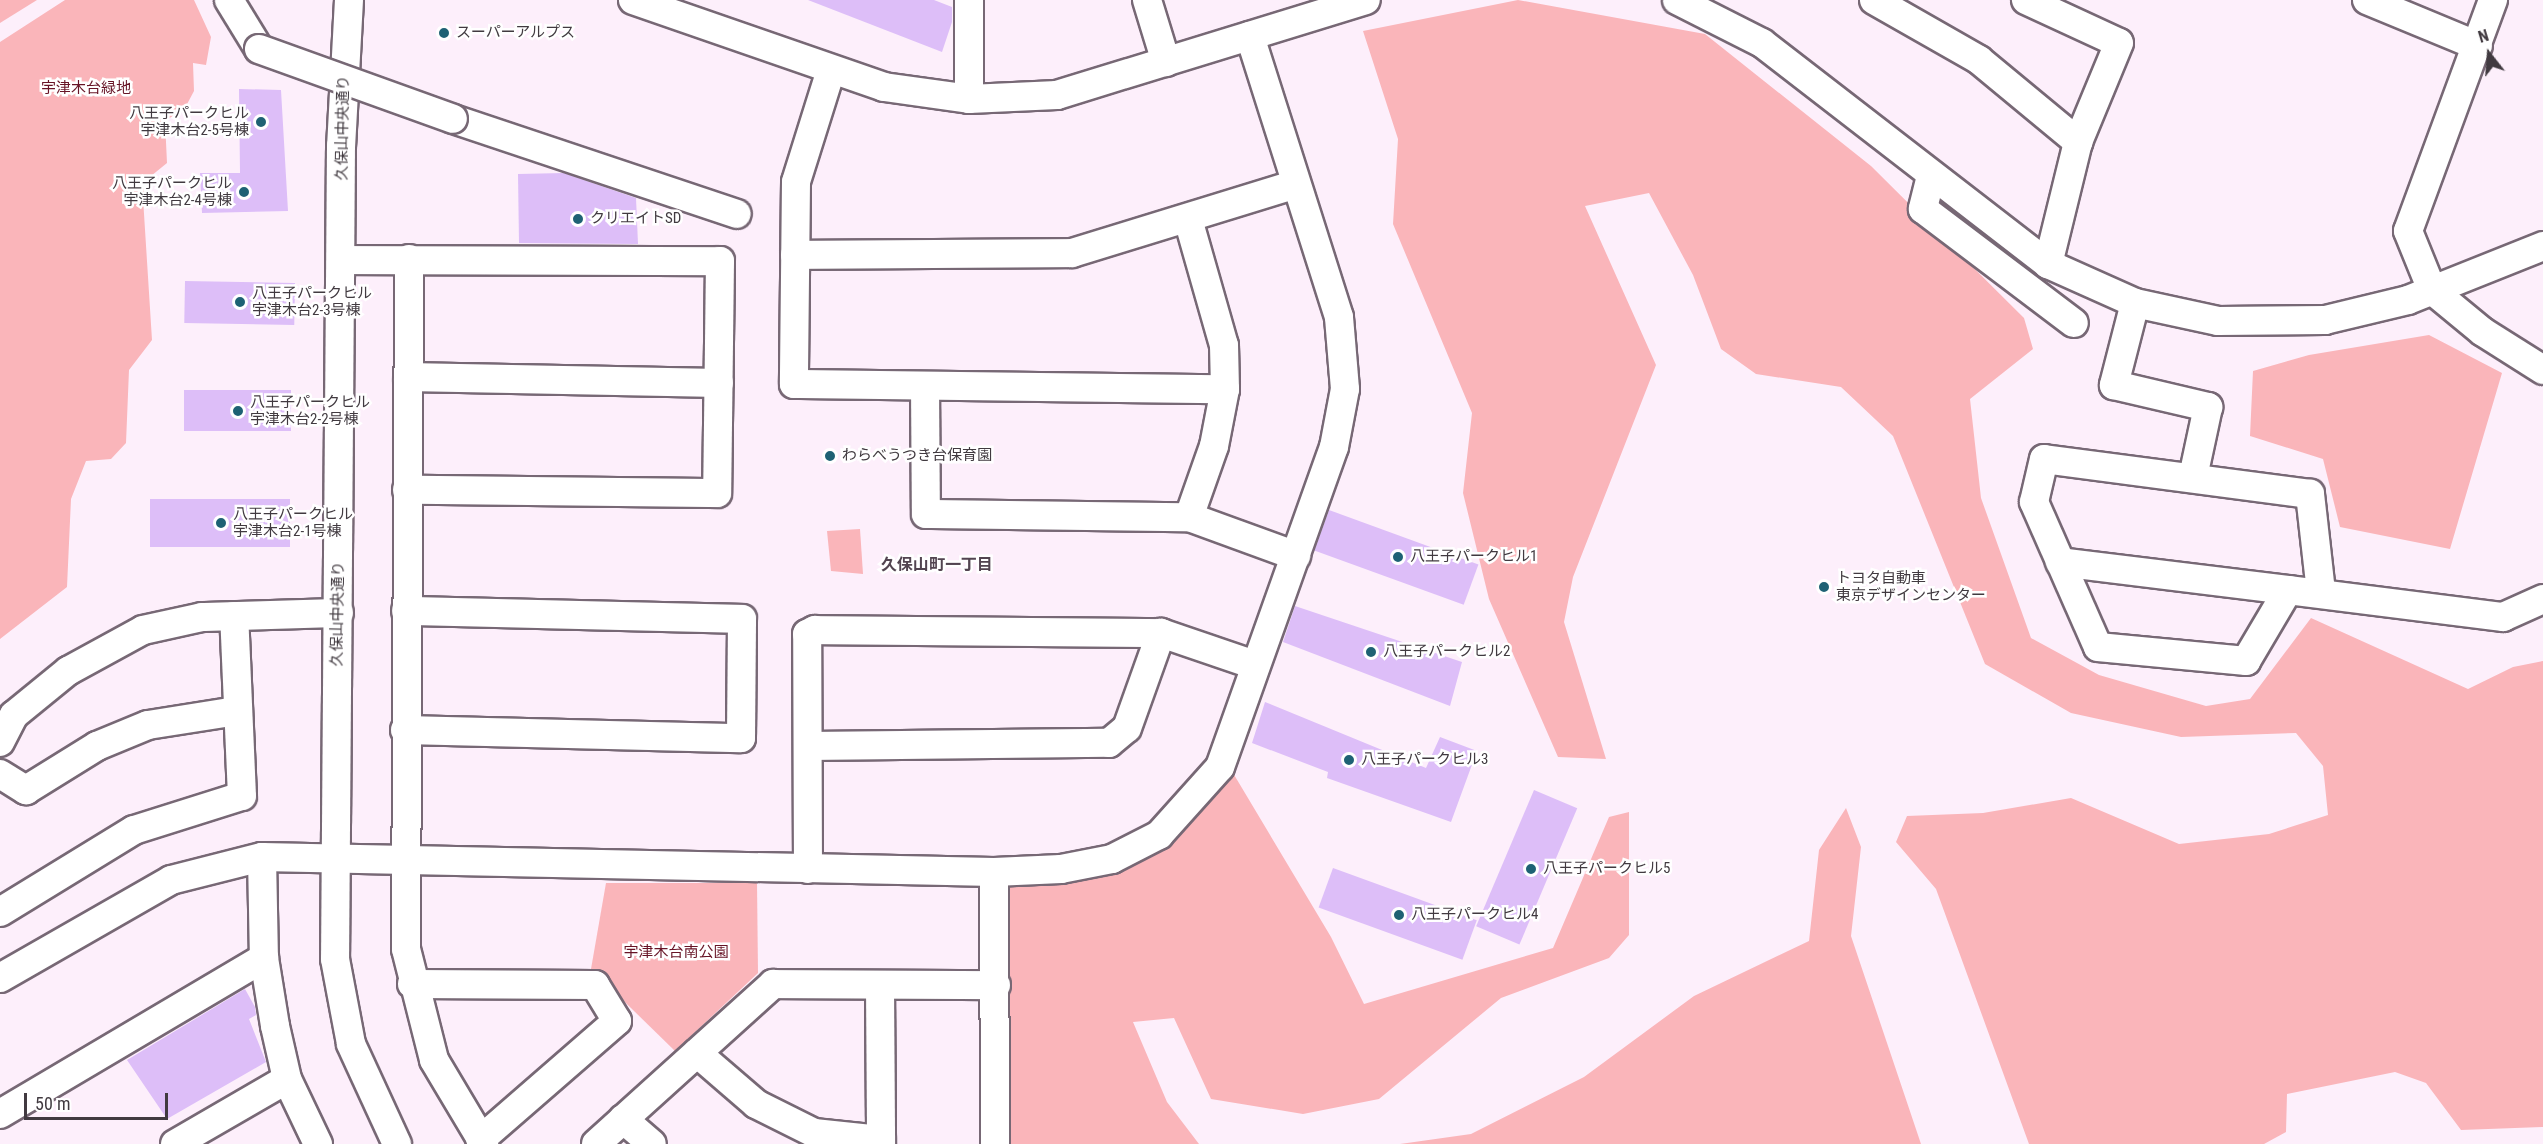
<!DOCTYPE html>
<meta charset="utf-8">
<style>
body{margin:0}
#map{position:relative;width:2543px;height:1144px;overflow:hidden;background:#fdeffb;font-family:"Roboto Condensed","Noto Sans JP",sans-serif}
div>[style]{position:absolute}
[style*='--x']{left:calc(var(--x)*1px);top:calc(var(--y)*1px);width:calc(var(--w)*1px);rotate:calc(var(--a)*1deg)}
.green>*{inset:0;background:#fab5ba}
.building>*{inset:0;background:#ddbef8;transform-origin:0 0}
.roads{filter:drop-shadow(2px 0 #776875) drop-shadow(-2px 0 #776875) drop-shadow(0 2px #776875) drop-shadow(0 -2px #776875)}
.minor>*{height:28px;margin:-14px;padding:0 14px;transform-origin:14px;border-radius:14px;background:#fff}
.bridges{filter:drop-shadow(2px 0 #776875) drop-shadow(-2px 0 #776875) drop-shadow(0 2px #776875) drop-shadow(0 -2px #776875)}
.minor-bridge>*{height:28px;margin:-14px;padding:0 14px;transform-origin:14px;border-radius:14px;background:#fff}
.dots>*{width:16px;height:16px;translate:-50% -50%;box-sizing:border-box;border:3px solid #fff;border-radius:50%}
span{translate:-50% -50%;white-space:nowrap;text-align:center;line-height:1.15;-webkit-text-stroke:5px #fff;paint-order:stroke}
.poi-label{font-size:15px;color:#413a40}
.left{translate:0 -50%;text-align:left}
.right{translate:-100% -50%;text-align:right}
.park-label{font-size:15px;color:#671426}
.street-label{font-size:15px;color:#413a40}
.neighbourhood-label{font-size:16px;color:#524450;font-weight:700}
.north{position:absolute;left:2459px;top:24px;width:60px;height:60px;-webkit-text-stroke:4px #fff;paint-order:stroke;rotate:343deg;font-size:16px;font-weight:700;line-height:24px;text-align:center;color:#413a40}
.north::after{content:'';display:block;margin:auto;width:21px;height:27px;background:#413a40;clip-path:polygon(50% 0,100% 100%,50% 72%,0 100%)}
.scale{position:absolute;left:24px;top:1093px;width:144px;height:27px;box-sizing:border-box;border:3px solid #413a40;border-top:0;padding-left:8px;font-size:18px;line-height:21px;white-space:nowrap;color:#413a40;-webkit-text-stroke:4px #fff;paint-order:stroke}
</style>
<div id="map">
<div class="green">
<div style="clip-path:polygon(0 0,37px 0,0 23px)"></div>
<div style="clip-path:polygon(65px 0,194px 0,211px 37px,206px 65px,193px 63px,194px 91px,185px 108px,165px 121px,167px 163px,151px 176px,143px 198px,152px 340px,129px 370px,126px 443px,111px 459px,86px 461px,71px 499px,67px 587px,0 639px,0 42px)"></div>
<div style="clip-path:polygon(1518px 0,1705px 34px,1871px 166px,2024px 318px,2033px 349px,1970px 399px,1981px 498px,2031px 638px,2099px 675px,2206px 706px,2250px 699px,2311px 618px,2468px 689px,2513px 667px,2543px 661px,2543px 1127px,2461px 1130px,2426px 1083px,2395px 1072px,2287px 1094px,2286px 1132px,2264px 1144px,2029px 1144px,1936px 889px,1896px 842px,1907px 816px,1983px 813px,2071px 798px,2179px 844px,2269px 834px,2328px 815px,2323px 766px,2296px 733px,2181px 737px,2071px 713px,1985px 664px,1893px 436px,1841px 387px,1756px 374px,1721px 349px,1693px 275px,1649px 193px,1585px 206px,1656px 365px,1573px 577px,1564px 622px,1606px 759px,1558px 757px,1489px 599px,1463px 493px,1472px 413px,1393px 224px,1398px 139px,1363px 31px)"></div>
<div style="clip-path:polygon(2429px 335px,2502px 373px,2450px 549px,2340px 527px,2323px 459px,2250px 436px,2253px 371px,2309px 355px)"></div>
<div style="clip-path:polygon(860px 529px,863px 574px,831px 571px,827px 531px)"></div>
<div style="clip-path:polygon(1233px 773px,1331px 937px,1364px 1004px,1553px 948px,1609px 817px,1629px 812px,1629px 935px,1609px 958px,1501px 998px,1379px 1099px,1303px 1114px,1211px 1099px,1174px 1018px,1133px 1022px,1167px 1102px,1199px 1144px,1001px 1144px,998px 885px,1096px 874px)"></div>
<div style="clip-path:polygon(1846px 808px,1861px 847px,1851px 936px,1921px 1144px,1400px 1144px,1471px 1134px,1584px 1077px,1694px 996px,1809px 941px,1819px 850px)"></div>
<div style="clip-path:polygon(606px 883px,757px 883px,758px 973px,675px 1051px,591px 969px)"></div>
</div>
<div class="building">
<div style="clip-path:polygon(808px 0,934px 0,952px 7px,952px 22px,942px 52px)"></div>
<div style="clip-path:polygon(239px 89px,281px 90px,288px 211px,202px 213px,200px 173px,240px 173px)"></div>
<div style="clip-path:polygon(564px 173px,636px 198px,638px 244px,519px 243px,518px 174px)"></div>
<div style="left:185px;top:281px;width:110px;height:42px;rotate:1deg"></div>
<div style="left:291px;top:390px;width:41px;height:107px;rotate:90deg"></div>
<div style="left:290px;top:499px;width:48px;height:140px;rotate:90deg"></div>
<div style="left:1329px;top:510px;width:159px;height:43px;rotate:20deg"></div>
<div style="clip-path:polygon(1295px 606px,1462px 662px,1450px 706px,1283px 642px)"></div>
<div style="clip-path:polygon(1265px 702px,1426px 768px,1440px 737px,1477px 751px,1451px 822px,1327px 778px,1328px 772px,1252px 743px)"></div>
<div style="left:1534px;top:790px;width:47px;height:148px;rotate:23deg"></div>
<div style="left:1333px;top:868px;width:153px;height:42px;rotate:20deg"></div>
<div style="clip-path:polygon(245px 989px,255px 1007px,256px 1015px,249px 1019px,266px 1062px,167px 1119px,127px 1060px)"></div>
</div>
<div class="roads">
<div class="minor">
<div style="--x:229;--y:0;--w:57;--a:58.5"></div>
<div style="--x:349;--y:0;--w:146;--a:93.1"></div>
<div style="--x:341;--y:146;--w:813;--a:90.42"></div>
<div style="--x:335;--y:959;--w:86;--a:79.3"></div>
<div style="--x:351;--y:1044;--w:110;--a:65.3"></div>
<div style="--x:633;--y:0;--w:266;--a:19.1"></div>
<div style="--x:884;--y:87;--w:86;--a:8"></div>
<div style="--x:969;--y:99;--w:88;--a:-2.6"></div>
<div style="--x:1057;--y:95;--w:323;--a:-17.1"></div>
<div style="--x:969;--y:0;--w:99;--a:90"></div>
<div style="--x:1147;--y:0;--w:65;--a:73"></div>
<div style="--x:1677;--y:0;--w:95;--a:26.8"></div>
<div style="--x:1762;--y:43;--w:361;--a:37.7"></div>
<div style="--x:2048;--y:264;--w:95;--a:24.1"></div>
<div style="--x:2135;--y:303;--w:85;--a:12.2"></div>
<div style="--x:2218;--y:321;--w:107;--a:-0.5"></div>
<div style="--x:2325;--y:320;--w:85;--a:-13.5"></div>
<div style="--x:2408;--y:300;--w:145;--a:-21.8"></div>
<div style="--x:1874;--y:0;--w:121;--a:29.7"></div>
<div style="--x:1979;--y:60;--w:129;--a:39.6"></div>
<div style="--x:2026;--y:0;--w:102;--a:24.8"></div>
<div style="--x:2119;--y:43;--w:107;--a:112.5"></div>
<div style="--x:2078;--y:142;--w:126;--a:103.8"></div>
<div style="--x:2367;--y:0;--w:120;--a:22.5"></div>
<div style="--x:2493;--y:0;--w:246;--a:110.2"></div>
<div style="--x:2408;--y:231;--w:64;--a:67.9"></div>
<div style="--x:2432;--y:290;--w:66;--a:39.5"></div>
<div style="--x:2483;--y:332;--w:71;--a:32.3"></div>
<div style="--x:831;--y:70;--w:117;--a:107.4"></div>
<div style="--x:796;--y:182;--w:202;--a:90.6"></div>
<div style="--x:794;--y:384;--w:431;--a:0.7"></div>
<div style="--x:453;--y:119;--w:299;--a:18.5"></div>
<div style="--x:1931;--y:176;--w:34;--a:104"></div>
<div style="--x:1923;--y:209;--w:189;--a:37.1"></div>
<div style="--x:1188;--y:219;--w:131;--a:74.1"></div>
<div style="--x:1224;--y:345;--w:44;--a:88.7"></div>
<div style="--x:1225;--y:389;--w:58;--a:100.9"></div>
<div style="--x:1214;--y:446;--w:75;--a:109.4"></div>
<div style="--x:795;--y:255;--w:277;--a:-0.4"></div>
<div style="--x:1072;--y:253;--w:234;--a:-17.1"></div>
<div style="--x:409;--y:259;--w:690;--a:90.25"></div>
<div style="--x:406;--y:949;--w:114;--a:75.8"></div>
<div style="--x:434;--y:1060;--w:98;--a:59.2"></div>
<div style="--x:343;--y:260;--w:377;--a:0.2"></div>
<div style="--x:720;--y:261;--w:232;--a:90.7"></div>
<div style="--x:717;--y:493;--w:310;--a:-179.4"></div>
<div style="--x:2135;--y:303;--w:85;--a:104.4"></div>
<div style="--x:2114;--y:385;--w:97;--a:13.2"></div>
<div style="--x:2208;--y:407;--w:72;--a:102.1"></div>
<div style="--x:408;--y:377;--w:311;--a:1.1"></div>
<div style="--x:925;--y:386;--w:128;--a:89.6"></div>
<div style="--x:926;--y:514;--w:263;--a:0.7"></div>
<div style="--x:1189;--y:517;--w:114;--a:20"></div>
<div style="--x:2060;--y:562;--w:230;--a:7"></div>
<div style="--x:2321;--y:592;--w:99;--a:-96.4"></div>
<div style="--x:2310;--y:494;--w:268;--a:-172.5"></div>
<div style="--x:2044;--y:459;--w:44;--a:103.1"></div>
<div style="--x:2034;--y:502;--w:158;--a:66.2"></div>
<div style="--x:2098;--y:647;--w:149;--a:5.4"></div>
<div style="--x:2246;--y:661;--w:82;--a:-59.4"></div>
<div style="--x:2288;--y:590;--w:217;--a:7.2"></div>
<div style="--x:2503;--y:617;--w:44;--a:-24.2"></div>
<div style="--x:405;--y:730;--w:336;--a:1.4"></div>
<div style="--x:741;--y:738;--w:119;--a:-89.5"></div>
<div style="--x:742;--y:619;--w:336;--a:-178.6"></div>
<div style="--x:0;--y:742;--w:30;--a:-63"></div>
<div style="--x:14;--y:715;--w:70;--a:-39.2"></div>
<div style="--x:68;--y:671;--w:85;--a:-28.7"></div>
<div style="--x:143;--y:630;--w:60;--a:-12.4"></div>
<div style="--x:202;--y:617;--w:137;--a:-1.7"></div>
<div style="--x:808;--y:746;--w:301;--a:-0.6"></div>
<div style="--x:1109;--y:743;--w:23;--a:-40"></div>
<div style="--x:1127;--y:728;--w:101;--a:-70.3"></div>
<div style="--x:0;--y:774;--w:31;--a:32"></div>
<div style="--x:26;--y:790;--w:84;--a:-31.8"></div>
<div style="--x:97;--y:746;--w:55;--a:-22.4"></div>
<div style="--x:148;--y:725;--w:89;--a:-9"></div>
<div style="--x:262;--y:857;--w:101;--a:88.9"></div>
<div style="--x:264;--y:958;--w:69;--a:80.8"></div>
<div style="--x:275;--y:1026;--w:54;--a:77.2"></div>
<div style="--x:287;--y:1079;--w:72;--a:64.5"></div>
<div style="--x:808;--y:869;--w:235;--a:-90.2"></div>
<div style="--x:807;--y:634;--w:9;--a:-27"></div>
<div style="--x:815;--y:630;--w:346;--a:0.5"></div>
<div style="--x:1161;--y:633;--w:99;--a:18.8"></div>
<div style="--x:994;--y:872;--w:272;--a:89.8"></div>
<div style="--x:0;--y:912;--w:157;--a:-31.5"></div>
<div style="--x:134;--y:830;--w:113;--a:-17.5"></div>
<div style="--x:242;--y:796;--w:180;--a:-92.5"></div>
<div style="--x:0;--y:978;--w:197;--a:-29.8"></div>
<div style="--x:171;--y:880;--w:94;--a:-14.2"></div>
<div style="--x:262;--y:857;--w:732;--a:1.17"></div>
<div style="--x:994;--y:872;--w:67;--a:-2.6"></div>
<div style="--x:1061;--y:869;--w:52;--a:-11.1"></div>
<div style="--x:1112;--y:859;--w:53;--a:-27.1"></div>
<div style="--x:1159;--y:835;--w:91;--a:-48.1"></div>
<div style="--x:1220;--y:767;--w:340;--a:-70.4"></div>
<div style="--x:1334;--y:447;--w:59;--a:-79.3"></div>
<div style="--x:1345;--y:389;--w:72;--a:-94.8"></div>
<div style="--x:1339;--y:317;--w:295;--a:-107.6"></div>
<div style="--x:412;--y:984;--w:183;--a:0.3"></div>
<div style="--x:595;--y:985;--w:42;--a:58.6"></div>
<div style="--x:617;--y:1021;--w:181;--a:139"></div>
<div style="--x:880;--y:986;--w:158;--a:89.6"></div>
<div style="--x:697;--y:1053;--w:78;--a:40.8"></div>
<div style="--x:756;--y:1104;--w:65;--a:26.6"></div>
<div style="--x:814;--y:1133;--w:67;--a:6"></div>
<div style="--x:0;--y:1114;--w:307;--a:-30.6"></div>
<div style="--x:623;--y:1119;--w:38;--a:41"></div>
<div style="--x:175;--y:1144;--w:129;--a:-30.1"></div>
<div style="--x:596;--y:1144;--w:239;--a:-42.1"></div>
<div style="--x:773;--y:984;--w:223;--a:0.3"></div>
</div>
</div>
<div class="bridges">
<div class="minor-bridge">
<div style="--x:259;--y:49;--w:206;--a:19.8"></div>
</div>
</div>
<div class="dots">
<div style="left:444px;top:33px;background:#1e6174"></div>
<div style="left:261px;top:122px;background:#1e6174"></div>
<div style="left:244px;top:192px;background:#1e6174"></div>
<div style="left:578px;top:219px;background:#1e6174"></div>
<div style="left:240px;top:302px;background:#1e6174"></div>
<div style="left:238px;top:411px;background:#1e6174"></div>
<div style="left:830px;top:456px;background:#1e6174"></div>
<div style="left:221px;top:523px;background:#1e6174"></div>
<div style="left:1398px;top:557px;background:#1e6174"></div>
<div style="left:1824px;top:587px;background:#1e6174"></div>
<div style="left:1371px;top:652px;background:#1e6174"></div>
<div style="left:1349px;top:760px;background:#1e6174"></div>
<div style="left:1531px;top:869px;background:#1e6174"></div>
<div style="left:1399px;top:915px;background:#1e6174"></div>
</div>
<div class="poi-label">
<span class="left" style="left:456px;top:33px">スーパーアルプス</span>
<span class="right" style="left:249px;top:122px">八王子パークヒル<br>宇津木台2-5号棟</span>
<span class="right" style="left:232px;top:192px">八王子パークヒル<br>宇津木台2-4号棟</span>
<span class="left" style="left:590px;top:219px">クリエイトSD</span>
<span class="left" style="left:252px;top:302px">八王子パークヒル<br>宇津木台2-3号棟</span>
<span class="left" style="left:250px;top:411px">八王子パークヒル<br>宇津木台2-2号棟</span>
<span class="left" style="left:842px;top:456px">わらべうつき台保育園</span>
<span class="left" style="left:233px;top:523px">八王子パークヒル<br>宇津木台2-1号棟</span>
<span class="left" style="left:1410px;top:557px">八王子パークヒル1</span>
<span class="left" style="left:1836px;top:587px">トヨタ自動車<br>東京デザインセンター</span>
<span class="left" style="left:1383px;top:652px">八王子パークヒル2</span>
<span class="left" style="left:1361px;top:760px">八王子パークヒル3</span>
<span class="left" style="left:1543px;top:869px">八王子パークヒル5</span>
<span class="left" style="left:1411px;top:915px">八王子パークヒル4</span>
</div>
<div class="park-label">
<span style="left:86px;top:89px">宇津木台緑地</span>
<span style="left:676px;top:953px">宇津木台南公園</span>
</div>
<div class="street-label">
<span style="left:343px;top:128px;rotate:-89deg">久保山中央通り</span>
<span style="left:338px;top:614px;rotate:-89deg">久保山中央通り</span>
</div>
<div class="neighbourhood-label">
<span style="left:937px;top:565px">久保山町一丁目</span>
</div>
<div class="north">N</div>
<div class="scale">50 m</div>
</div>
